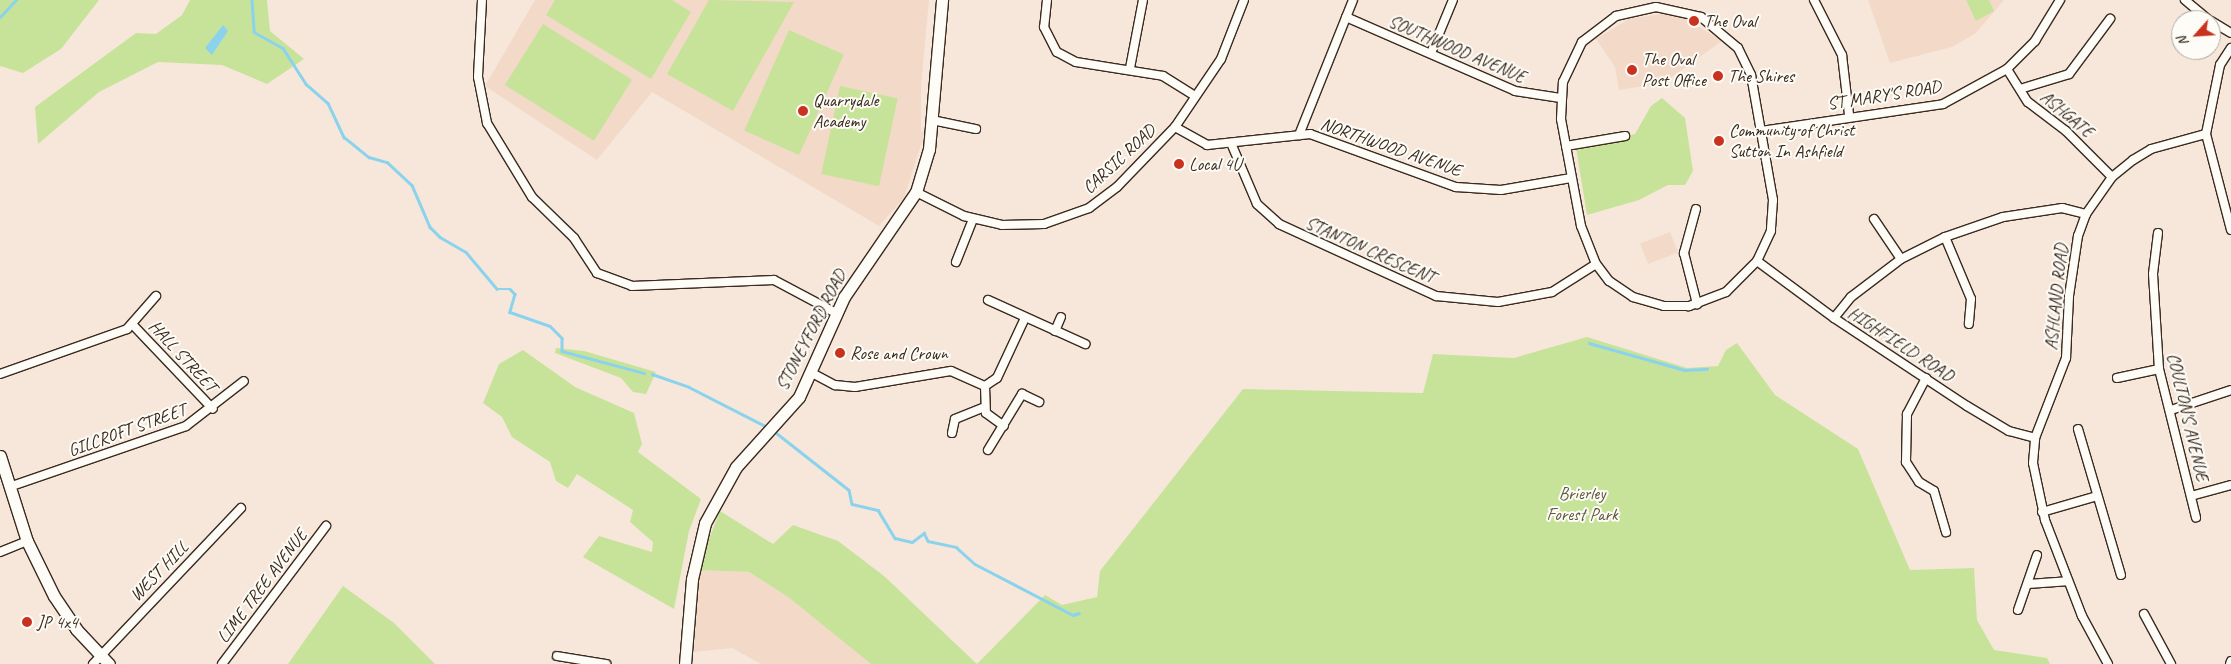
<!DOCTYPE html>
<style>
body{margin:0}
#map{position:relative;width:2231px;height:664px;overflow:hidden;background:#f7e7db;font-family:Caveat,sans-serif}
div>[style]{position:absolute}
[style*='--x']{left:calc(var(--x)*1px);top:calc(var(--y)*1px);width:calc(var(--w)*1px);rotate:calc(var(--a)*1deg)}
.built>*{inset:0;background:#f3d9c8;transform-origin:0 0}
.green>*{inset:0;background:#c7e39a;transform-origin:0 0}
.water>*{inset:0;background:#8bd3ed}
.stream>*{height:2.5px;margin:-1.25px;padding:0 1.25px;transform-origin:1.25px;border-radius:1.25px;background:#8bd3ed}
.roads{filter:drop-shadow(1px 0 #3b2a1e) drop-shadow(-1px 0 #3b2a1e) drop-shadow(0 1px #3b2a1e) drop-shadow(0 -1px #3b2a1e)}
.minor>*{height:8px;margin:-4px;padding:0 4px;transform-origin:4px;border-radius:4px;background:#fdfcf7}
.secondary>*{height:11px;margin:-5.5px;padding:0 5.5px;transform-origin:5.5px;border-radius:5.5px;background:#fdfcf7}
.dots>*{width:14px;height:14px;translate:-50% -50%;box-sizing:border-box;border:2px solid #fdfcf7;border-radius:50%}
span{translate:-50% -50%;white-space:nowrap;text-align:center;line-height:1.15;-webkit-text-stroke:4px #fdfcf7;paint-order:stroke}
.poi-label{font-size:18px;color:#3b2a1e}
.left{translate:0 -50%;text-align:left}
.street-label{font-size:18px;color:#3b2a1e}
.park-label{font-size:18px;color:#5e583d}
.north{position:absolute;left:2171px;top:10px;width:50px;height:50px;box-sizing:border-box;background:#fdfcf7;border:1px solid #afa8a0;border-radius:50%;rotate:244deg;font-size:14px;font-weight:700;line-height:20px;text-align:center;color:#3b2a1e}
.north::after{content:'';display:block;margin:auto;width:18px;height:22px;background:#c8321e;clip-path:polygon(50% 0,100% 100%,50% 72%,0 100%)}
</style>
<div id="map">
<div class="built">
<div style="clip-path:polygon(535px 0,929px 0,921px 86px,921px 131px,925px 132px,904px 198px,879px 226px,652px 92px,597px 160px,485px 86px)"></div>
<div style="clip-path:polygon(1868px 0,2004px 0,1976px 33px,1952px 47px,1890px 63px)"></div>
<div style="clip-path:polygon(1661px 14px,1685px 18px,1722px 41px,1664px 83px,1619px 90px,1615px 67px,1596px 39px,1629px 19px)"></div>
<div style="left:1670px;top:232px;width:22px;height:32px;rotate:69deg"></div>
<div style="clip-path:polygon(697px 570px,749px 572px,788px 597px,871px 664px,761px 664px,732px 648px,694px 652px)"></div>
</div>
<div class="green">
<div style="clip-path:polygon(0 0,99px 0,61px 49px,23px 73px,0 66px)"></div>
<div style="clip-path:polygon(190px 0,267px 0,270px 31px,304px 59px,267px 84px,222px 65px,158px 62px,99px 92px,38px 144px,35px 107px,136px 33px,156px 34px,182px 15px)"></div>
<div style="clip-path:polygon(555px 0,672px 0,691px 12px,651px 79px,546px 15px)"></div>
<div style="clip-path:polygon(709px 0,794px 2px,733px 111px,667px 74px)"></div>
<div style="clip-path:polygon(1966px 0,1989px 0,1994px 11px,1976px 21px)"></div>
<div style="left:543px;top:24px;width:105px;height:72px;rotate:32deg"></div>
<div style="left:789px;top:30px;width:60px;height:110px;rotate:24deg"></div>
<div style="left:840px;top:86px;width:59px;height:90px;rotate:12deg"></div>
<div style="clip-path:polygon(1662px 98px,1685px 118px,1693px 171px,1685px 185px,1668px 185px,1639px 200px,1587px 215px,1576px 148px,1635px 134px,1651px 106px)"></div>
<div style="clip-path:polygon(1587px 337px,1687px 368px,1718px 366px,1726px 350px,1737px 343px,1775px 395px,1858px 449px,1910px 570px,1974px 568px,1977px 620px,1994px 650px,2047px 658px,2050px 664px,977px 664px,1045px 595px,1062px 605px,1097px 597px,1100px 571px,1243px 389px,1423px 393px,1433px 354px,1514px 358px)"></div>
<div style="clip-path:polygon(556px 348px,584px 351px,656px 372px,646px 394px,633px 392px,621px 378px,555px 353px)"></div>
<div style="clip-path:polygon(523px 350px,575px 387px,634px 413px,642px 444px,638px 452px,701px 499px,689px 531px,674px 609px,583px 557px,599px 536px,652px 552px,653px 542px,630px 522px,633px 510px,577px 474px,568px 488px,556px 481px,550px 462px,512px 437px,502px 417px,483px 403px,499px 364px)"></div>
<div style="clip-path:polygon(720px 511px,773px 544px,793px 525px,838px 541px,884px 576px,977px 664px,871px 664px,788px 597px,749px 572px,697px 570px)"></div>
<div style="clip-path:polygon(343px 586px,394px 623px,435px 664px,288px 664px)"></div>
</div>
<div class="water">
<div style="clip-path:polygon(223px 25px,228px 31px,212px 55px,205px 48px)"></div>
</div>
<div class="stream">
<div style="--x:252;--y:0;--w:32;--a:86"></div>
<div style="--x:254;--y:32;--w:33;--a:29"></div>
<div style="--x:283;--y:48;--w:43;--a:57.4"></div>
<div style="--x:306;--y:84;--w:29;--a:41"></div>
<div style="--x:328;--y:103;--w:38;--a:65"></div>
<div style="--x:344;--y:137;--w:32;--a:39"></div>
<div style="--x:369;--y:157;--w:19;--a:16"></div>
<div style="--x:387;--y:162;--w:34;--a:43"></div>
<div style="--x:412;--y:185;--w:46;--a:66.8"></div>
<div style="--x:430;--y:227;--w:14;--a:45"></div>
<div style="--x:440;--y:237;--w:30;--a:30"></div>
<div style="--x:466;--y:252;--w:48;--a:50"></div>
<div style="--x:497;--y:289;--w:13;--a:0"></div>
<div style="--x:510;--y:289;--w:7;--a:45"></div>
<div style="--x:515;--y:294;--w:19;--a:106"></div>
<div style="--x:510;--y:312;--w:42;--a:19.3"></div>
<div style="--x:550;--y:326;--w:17;--a:45"></div>
<div style="--x:562;--y:338;--w:13;--a:90"></div>
<div style="--x:562;--y:351;--w:85;--a:15"></div>
<div style="--x:0;--y:17;--w:23;--a:-47"></div>
<div style="--x:1589;--y:343;--w:100;--a:15.7"></div>
<div style="--x:1685;--y:370;--w:22;--a:-3"></div>
<div style="--x:652;--y:374;--w:39;--a:19"></div>
<div style="--x:689;--y:387;--w:88;--a:27.1"></div>
<div style="--x:774;--y:431;--w:95;--a:38.2"></div>
<div style="--x:849;--y:490;--w:14;--a:78"></div>
<div style="--x:852;--y:504;--w:27;--a:13"></div>
<div style="--x:878;--y:510;--w:33;--a:59"></div>
<div style="--x:895;--y:538;--w:17;--a:13"></div>
<div style="--x:912;--y:542;--w:15;--a:-37"></div>
<div style="--x:924;--y:533;--w:9;--a:63"></div>
<div style="--x:928;--y:541;--w:29;--a:12"></div>
<div style="--x:956;--y:547;--w:25;--a:42"></div>
<div style="--x:975;--y:564;--w:110;--a:27.5"></div>
<div style="--x:1073;--y:615;--w:6;--a:-18"></div>
</div>
<div class="roads">
<div class="minor">
<div style="--x:482;--y:0;--w:77;--a:93"></div>
<div style="--x:478;--y:77;--w:47;--a:78.9"></div>
<div style="--x:487;--y:123;--w:87;--a:58.7"></div>
<div style="--x:532;--y:197;--w:59;--a:44.3"></div>
<div style="--x:574;--y:238;--w:42;--a:56.7"></div>
<div style="--x:597;--y:273;--w:37;--a:20"></div>
<div style="--x:632;--y:286;--w:142;--a:-2.4"></div>
<div style="--x:774;--y:280;--w:70;--a:28"></div>
<div style="--x:1047;--y:0;--w:27;--a:96"></div>
<div style="--x:1044;--y:27;--w:28;--a:63"></div>
<div style="--x:1057;--y:52;--w:21;--a:28"></div>
<div style="--x:1076;--y:62;--w:88;--a:9.1"></div>
<div style="--x:1163;--y:76;--w:38;--a:32"></div>
<div style="--x:1814;--y:0;--w:62;--a:63"></div>
<div style="--x:1842;--y:55;--w:60;--a:83.3"></div>
<div style="--x:2185;--y:0;--w:31;--a:40"></div>
<div style="--x:1656;--y:7;--w:46;--a:12.5"></div>
<div style="--x:1701;--y:17;--w:48;--a:40"></div>
<div style="--x:1738;--y:48;--w:30;--a:64"></div>
<div style="--x:1751;--y:75;--w:127;--a:80"></div>
<div style="--x:1773;--y:200;--w:31;--a:94"></div>
<div style="--x:1771;--y:231;--w:33;--a:115"></div>
<div style="--x:1757;--y:261;--w:44;--a:135"></div>
<div style="--x:1726;--y:292;--w:40;--a:159"></div>
<div style="--x:1689;--y:306;--w:25;--a:180"></div>
<div style="--x:1664;--y:306;--w:32;--a:-164"></div>
<div style="--x:1633;--y:297;--w:29;--a:-146"></div>
<div style="--x:1609;--y:281;--w:21;--a:-127"></div>
<div style="--x:1596;--y:264;--w:41;--a:-111.5"></div>
<div style="--x:1581;--y:226;--w:109;--a:-100.6"></div>
<div style="--x:1561;--y:119;--w:37;--a:-87"></div>
<div style="--x:1563;--y:82;--w:44;--a:-64.6"></div>
<div style="--x:1582;--y:42;--w:43;--a:-37.4"></div>
<div style="--x:1616;--y:16;--w:41;--a:-12.7"></div>
<div style="--x:1346;--y:17;--w:184;--a:23.6"></div>
<div style="--x:1515;--y:91;--w:46;--a:8.8"></div>
<div style="--x:2211;--y:21;--w:23;--a:31"></div>
<div style="--x:2231;--y:48;--w:20;--a:123"></div>
<div style="--x:2220;--y:65;--w:70;--a:101.5"></div>
<div style="--x:2206;--y:134;--w:99;--a:75.4"></div>
<div style="--x:1431;--y:53;--w:57;--a:-67.5"></div>
<div style="--x:1130;--y:68;--w:69;--a:-79.2"></div>
<div style="--x:2007;--y:69;--w:39;--a:58"></div>
<div style="--x:2028;--y:102;--w:48;--a:37.3"></div>
<div style="--x:2066;--y:131;--w:65;--a:45"></div>
<div style="--x:2020;--y:89;--w:51;--a:-17"></div>
<div style="--x:2069;--y:74;--w:69;--a:-53.3"></div>
<div style="--x:932;--y:120;--w:45;--a:11.6"></div>
<div style="--x:1175;--y:127;--w:37;--a:29"></div>
<div style="--x:1207;--y:145;--w:104;--a:-6.1"></div>
<div style="--x:1310;--y:134;--w:155;--a:20"></div>
<div style="--x:1456;--y:187;--w:45;--a:3.8"></div>
<div style="--x:1501;--y:190;--w:71;--a:-9.7"></div>
<div style="--x:1761;--y:131;--w:184;--a:-8.4"></div>
<div style="--x:1943;--y:104;--w:73;--a:-28.7"></div>
<div style="--x:2007;--y:69;--w:40;--a:-45"></div>
<div style="--x:2035;--y:41;--w:48;--a:-58.6"></div>
<div style="--x:1299;--y:135;--w:145;--a:-68.2"></div>
<div style="--x:1231;--y:143;--w:66;--a:66.9"></div>
<div style="--x:1257;--y:204;--w:30;--a:42"></div>
<div style="--x:1279;--y:224;--w:173;--a:24.6"></div>
<div style="--x:1436;--y:296;--w:62;--a:5.5"></div>
<div style="--x:1498;--y:302;--w:55;--a:-10.5"></div>
<div style="--x:1552;--y:292;--w:52;--a:-32.5"></div>
<div style="--x:1566;--y:146;--w:60;--a:-9.6"></div>
<div style="--x:916;--y:192;--w:54;--a:26.6"></div>
<div style="--x:964;--y:216;--w:39;--a:13"></div>
<div style="--x:1002;--y:225;--w:42;--a:-1.4"></div>
<div style="--x:1044;--y:224;--w:48;--a:-19.6"></div>
<div style="--x:1089;--y:208;--w:35;--a:-37"></div>
<div style="--x:1117;--y:187;--w:83;--a:-46"></div>
<div style="--x:1175;--y:127;--w:82;--a:-55.9"></div>
<div style="--x:1221;--y:59;--w:63;--a:-68.7"></div>
<div style="--x:1696;--y:209;--w:46;--a:105.3"></div>
<div style="--x:1684;--y:253;--w:53;--a:75.7"></div>
<div style="--x:1874;--y:219;--w:48;--a:56"></div>
<div style="--x:2158;--y:233;--w:41;--a:97"></div>
<div style="--x:2153;--y:274;--w:95;--a:86.4"></div>
<div style="--x:2159;--y:369;--w:153;--a:76"></div>
<div style="--x:1945;--y:237;--w:67;--a:67.2"></div>
<div style="--x:1971;--y:299;--w:25;--a:95"></div>
<div style="--x:1757;--y:261;--w:96;--a:36.5"></div>
<div style="--x:1834;--y:318;--w:159;--a:33.5"></div>
<div style="--x:1967;--y:406;--w:49;--a:30.8"></div>
<div style="--x:2009;--y:431;--w:27;--a:15"></div>
<div style="--x:956;--y:262;--w:46;--a:-68.4"></div>
<div style="--x:988;--y:300;--w:107;--a:24.4"></div>
<div style="--x:1834;--y:318;--w:27;--a:-51"></div>
<div style="--x:1851;--y:297;--w:63;--a:-37.2"></div>
<div style="--x:1901;--y:259;--w:49;--a:-26.6"></div>
<div style="--x:1945;--y:237;--w:61;--a:-19"></div>
<div style="--x:2003;--y:217;--w:60;--a:-8.7"></div>
<div style="--x:2062;--y:208;--w:25;--a:14"></div>
<div style="--x:132;--y:324;--w:117;--a:46.4"></div>
<div style="--x:1055;--y:331;--w:15;--a:-67"></div>
<div style="--x:812;--y:373;--w:26;--a:28"></div>
<div style="--x:835;--y:385;--w:20;--a:6"></div>
<div style="--x:855;--y:387;--w:97;--a:-9.5"></div>
<div style="--x:951;--y:371;--w:37;--a:24"></div>
<div style="--x:985;--y:386;--w:14;--a:-34"></div>
<div style="--x:997;--y:378;--w:66;--a:-65"></div>
<div style="--x:0;--y:374;--w:135;--a:-19.5"></div>
<div style="--x:127;--y:329;--w:44;--a:-48.7"></div>
<div style="--x:1926;--y:378;--w:41;--a:117.8"></div>
<div style="--x:1907;--y:414;--w:48;--a:91.2"></div>
<div style="--x:1906;--y:462;--w:24;--a:57"></div>
<div style="--x:1919;--y:482;--w:17;--a:31"></div>
<div style="--x:1934;--y:491;--w:43;--a:73.7"></div>
<div style="--x:2117;--y:378;--w:43;--a:-12.1"></div>
<div style="--x:985;--y:386;--w:27;--a:88"></div>
<div style="--x:986;--y:413;--w:22;--a:36"></div>
<div style="--x:2171;--y:410;--w:63;--a:-18.4"></div>
<div style="--x:2078;--y:429;--w:152;--a:73.6"></div>
<div style="--x:952;--y:433;--w:14;--a:-78"></div>
<div style="--x:955;--y:419;--w:31;--a:-22"></div>
<div style="--x:988;--y:450;--w:66;--a:-58.7"></div>
<div style="--x:1022;--y:394;--w:19;--a:25"></div>
<div style="--x:9;--y:487;--w:187;--a:-19"></div>
<div style="--x:186;--y:426;--w:73;--a:-37.8"></div>
<div style="--x:2191;--y:496;--w:41;--a:-15.4"></div>
<div style="--x:2042;--y:512;--w:57;--a:-16.2"></div>
<div style="--x:0;--y:552;--w:29;--a:-22"></div>
<div style="--x:2028;--y:584;--w:39;--a:-4"></div>
<div style="--x:2018;--y:610;--w:58;--a:-70.9"></div>
<div style="--x:2144;--y:614;--w:57;--a:61.6"></div>
<div style="--x:557;--y:656;--w:50;--a:9.3"></div>
<div style="--x:93;--y:664;--w:215;--a:-46.5"></div>
<div style="--x:222;--y:664;--w:173;--a:-53"></div>
<div style="--x:2108;--y:664;--w:55;--a:-118.4"></div>
<div style="--x:2082;--y:616;--w:103;--a:-111.1"></div>
<div style="--x:2045;--y:520;--w:58;--a:-101.9"></div>
<div style="--x:2033;--y:463;--w:25;--a:-85"></div>
<div style="--x:2035;--y:438;--w:86;--a:-68.8"></div>
<div style="--x:2066;--y:358;--w:62;--a:-87.2"></div>
<div style="--x:2069;--y:296;--w:61;--a:-81.5"></div>
<div style="--x:2078;--y:236;--w:23;--a:-70"></div>
<div style="--x:2086;--y:214;--w:45;--a:-54.9"></div>
<div style="--x:2112;--y:177;--w:27;--a:-39"></div>
<div style="--x:2133;--y:160;--w:21;--a:-31"></div>
<div style="--x:2151;--y:149;--w:57;--a:-15.3"></div>
<div style="--x:2230;--y:664;--w:3;--a:-72"></div>
</div>
<div class="secondary">
<div style="--x:0;--y:456;--w:89;--a:72.4"></div>
<div style="--x:27;--y:541;--w:61;--a:63.9"></div>
<div style="--x:54;--y:596;--w:40;--a:56"></div>
<div style="--x:76;--y:629;--w:48;--a:46.7"></div>
<div style="--x:685;--y:664;--w:85;--a:-85.3"></div>
<div style="--x:692;--y:579;--w:57;--a:-76.9"></div>
<div style="--x:705;--y:523;--w:64;--a:-61"></div>
<div style="--x:736;--y:467;--w:94;--a:-48"></div>
<div style="--x:799;--y:397;--w:110;--a:-65.8"></div>
<div style="--x:844;--y:297;--w:127;--a:-55.6"></div>
<div style="--x:916;--y:192;--w:45;--a:-73.2"></div>
<div style="--x:929;--y:149;--w:150;--a:-85"></div>
</div>
</div>
<div class="dots">
<div style="left:1694px;top:21px;background:#c8321e"></div>
<div style="left:1632px;top:70px;background:#c8321e"></div>
<div style="left:1718px;top:76px;background:#c8321e"></div>
<div style="left:803px;top:111px;background:#c8321e"></div>
<div style="left:1719px;top:141px;background:#c8321e"></div>
<div style="left:1179px;top:164px;background:#c8321e"></div>
<div style="left:840px;top:353px;background:#c8321e"></div>
<div style="left:27px;top:622px;background:#c8321e"></div>
</div>
<div class="poi-label">
<span class="left" style="left:1704px;top:21px">The Oval</span>
<span class="left" style="left:1642px;top:70px">The Oval<br>Post Office</span>
<span class="left" style="left:1728px;top:76px">The Shires</span>
<span class="left" style="left:813px;top:111px">Quarrydale<br>Academy</span>
<span class="left" style="left:1729px;top:141px">Community of Christ<br>Sutton In Ashfield</span>
<span class="left" style="left:1189px;top:164px">Local 4U</span>
<span class="left" style="left:850px;top:353px">Rose and Crown</span>
<span class="left" style="left:37px;top:622px">JP 4x4</span>
</div>
<div class="street-label">
<span style="left:1457px;top:49px;rotate:23deg">SOUTHWOOD AVENUE</span>
<span style="left:1884px;top:95px;rotate:-9deg">ST MARY'S ROAD</span>
<span style="left:2067px;top:114px;rotate:40deg">ASHGATE</span>
<span style="left:1391px;top:147px;rotate:19deg">NORTHWOOD AVENUE</span>
<span style="left:1119px;top:159px;rotate:-43deg">CARSIC ROAD</span>
<span style="left:1370px;top:250px;rotate:24deg">STANTON CRESCENT</span>
<span style="left:2056px;top:297px;rotate:-84deg">ASHLAND ROAD</span>
<span style="left:811px;top:330px;rotate:-63deg">STONEYFORD ROAD</span>
<span style="left:1901px;top:344px;rotate:33deg">HIGHFIELD ROAD</span>
<span style="left:183px;top:356px;rotate:47deg">HALL STREET</span>
<span style="left:2188px;top:417px;rotate:77deg">COULTON'S AVENUE</span>
<span style="left:127px;top:430px;rotate:-20deg">GILCROFT STREET</span>
<span style="left:159px;top:571px;rotate:-46deg">WEST HILL</span>
<span style="left:262px;top:586px;rotate:-53deg">LIME TREE AVENUE</span>
</div>
<div class="park-label">
<span style="left:1582px;top:504px">Brierley<br>Forest Park</span>
</div>
<div class="north">N</div>
</div>
